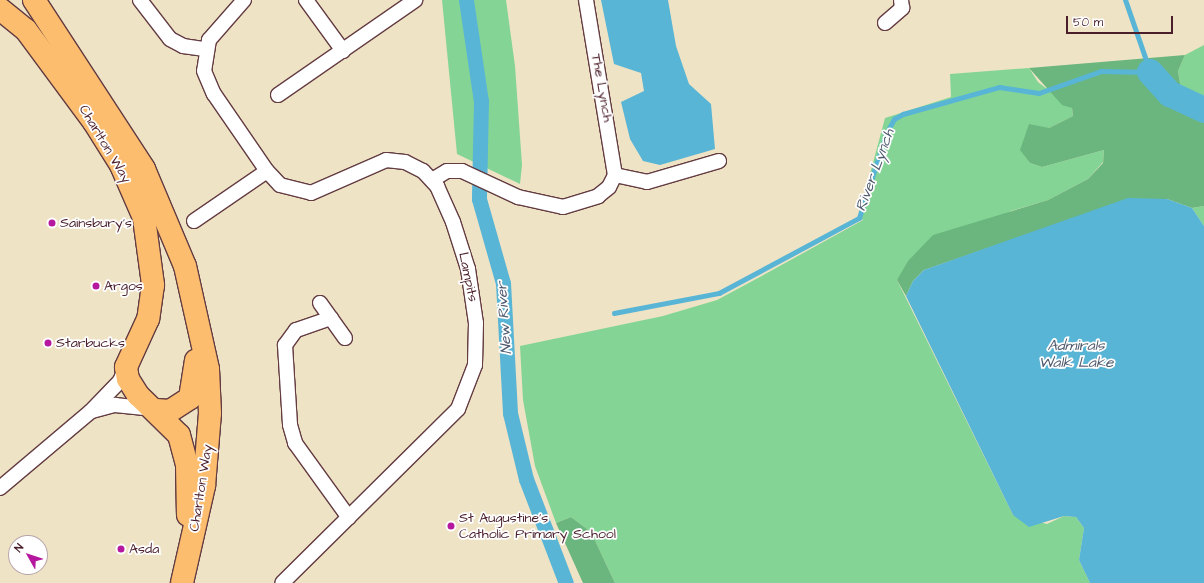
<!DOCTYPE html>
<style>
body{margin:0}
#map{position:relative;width:1204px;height:583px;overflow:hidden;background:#efe3c5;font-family:"Architects Daughter",sans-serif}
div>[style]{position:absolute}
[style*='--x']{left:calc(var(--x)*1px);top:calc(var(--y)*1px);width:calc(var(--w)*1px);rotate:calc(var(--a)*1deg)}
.green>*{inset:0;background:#84d595}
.forest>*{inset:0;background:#6bb67e}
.water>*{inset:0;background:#58b5d6}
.stream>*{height:4.5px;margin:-2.25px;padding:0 2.25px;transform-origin:2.25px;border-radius:2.25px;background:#58b5d6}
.canal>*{height:15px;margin:-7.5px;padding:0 7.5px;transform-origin:7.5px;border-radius:7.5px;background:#58b5d6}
.river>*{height:26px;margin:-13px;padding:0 13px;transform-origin:13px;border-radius:13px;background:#58b5d6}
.roads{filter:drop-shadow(1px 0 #633c42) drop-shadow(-1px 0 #633c42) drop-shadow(0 1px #633c42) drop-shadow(0 -1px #633c42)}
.street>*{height:14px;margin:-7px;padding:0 7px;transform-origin:7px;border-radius:7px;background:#fff}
.primary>*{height:22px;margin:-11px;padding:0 11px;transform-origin:11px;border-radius:11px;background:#fcbd6f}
.dots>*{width:11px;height:11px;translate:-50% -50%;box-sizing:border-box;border:2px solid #fff;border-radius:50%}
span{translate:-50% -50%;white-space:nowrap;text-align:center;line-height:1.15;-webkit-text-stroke:3.5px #fff;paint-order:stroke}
.street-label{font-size:14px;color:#4a1f2b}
.poi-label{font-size:14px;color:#4a1f2b}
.left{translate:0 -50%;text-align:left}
.water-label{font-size:15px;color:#505b6f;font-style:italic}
.north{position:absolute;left:8px;top:535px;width:40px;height:40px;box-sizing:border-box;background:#fff;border:1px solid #b7a5aa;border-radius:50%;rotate:309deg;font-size:11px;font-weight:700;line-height:16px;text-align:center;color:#4a1f2b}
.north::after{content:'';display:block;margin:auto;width:14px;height:18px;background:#b5179e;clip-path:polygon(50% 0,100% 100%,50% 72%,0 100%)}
.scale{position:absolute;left:1066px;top:16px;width:107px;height:18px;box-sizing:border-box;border:2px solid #4a1f2b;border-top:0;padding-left:5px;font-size:12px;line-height:14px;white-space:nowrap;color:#4a1f2b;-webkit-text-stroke:3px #fff;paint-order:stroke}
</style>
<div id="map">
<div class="green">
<div style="clip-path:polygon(442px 0,506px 0,515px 66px,522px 165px,520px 184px,457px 154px)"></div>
<div style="clip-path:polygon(1204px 45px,1204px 99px,1181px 89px,1178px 71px,1185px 55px)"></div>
<div style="clip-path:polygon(1029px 68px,1038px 82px,1072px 108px,1073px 116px,1049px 128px,1021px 150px,1030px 163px,1042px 167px,1104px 150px,1103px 162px,1088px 179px,1048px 200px,1011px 211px,897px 280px,1013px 515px,1047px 524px,1064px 516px,1076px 517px,1084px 528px,1079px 560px,1090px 583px,615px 583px,591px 532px,571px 517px,556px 523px,535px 466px,523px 400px,520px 346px,663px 316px,717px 300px,758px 278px,863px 220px,859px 215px,885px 118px,951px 97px,950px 74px)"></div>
<div style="clip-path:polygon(1204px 206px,1204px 226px,1192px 208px)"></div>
</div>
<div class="forest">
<div style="clip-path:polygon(1185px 55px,1178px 71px,1181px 89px,1204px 99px,1204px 206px,1192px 208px,1167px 199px,1014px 239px,924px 270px,913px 281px,906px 296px,897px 280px,908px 261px,933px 235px,1048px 200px,1088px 179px,1103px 163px,1104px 150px,1042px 167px,1030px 163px,1020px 150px,1029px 124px,1049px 128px,1073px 116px,1072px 108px,1062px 105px,1029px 68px)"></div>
<div style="clip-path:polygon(571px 517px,591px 532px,615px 583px,583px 583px,556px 523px)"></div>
</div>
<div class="water">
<div style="clip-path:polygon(601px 0,668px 0,676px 46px,689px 84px,711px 104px,715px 149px,660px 165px,643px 161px,630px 139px,621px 102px,644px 91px,641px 73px,614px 64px)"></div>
<div style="clip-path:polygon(1128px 198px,1167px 199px,1192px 208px,1204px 226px,1204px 583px,1090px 583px,1079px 560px,1084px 528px,1076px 517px,1064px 516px,1029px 527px,1013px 515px,906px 296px,913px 281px,924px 270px)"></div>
</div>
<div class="stream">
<div style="--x:614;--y:313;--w:107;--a:-10.8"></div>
<div style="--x:719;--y:293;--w:159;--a:-28.2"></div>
<div style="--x:859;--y:218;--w:88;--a:-72.2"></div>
<div style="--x:886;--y:134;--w:17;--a:-62"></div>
<div style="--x:894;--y:119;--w:10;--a:-29"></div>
<div style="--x:903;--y:114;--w:100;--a:-15.7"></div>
<div style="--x:999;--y:87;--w:40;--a:8.5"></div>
<div style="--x:1039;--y:93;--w:66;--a:-19.5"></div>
<div style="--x:1101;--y:71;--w:49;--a:1.2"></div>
<div style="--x:1150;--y:72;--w:76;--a:-109.1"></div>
</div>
<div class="canal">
<div style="--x:466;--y:0;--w:102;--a:81.6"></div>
<div style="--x:481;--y:101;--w:98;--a:91.2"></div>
<div style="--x:479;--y:199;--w:87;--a:74.1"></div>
<div style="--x:503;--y:283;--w:130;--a:86.9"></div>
<div style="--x:510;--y:413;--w:68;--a:76.4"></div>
<div style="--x:526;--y:479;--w:111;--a:69"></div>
</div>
<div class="river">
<div style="--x:1150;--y:72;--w:30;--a:48"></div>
<div style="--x:1170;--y:94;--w:38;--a:25"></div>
</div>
<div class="roads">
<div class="street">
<div style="--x:140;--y:0;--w:49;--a:52.4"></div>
<div style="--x:170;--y:39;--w:15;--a:28"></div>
<div style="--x:183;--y:46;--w:22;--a:8"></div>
<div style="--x:244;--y:0;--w:53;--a:131.2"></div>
<div style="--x:209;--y:40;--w:31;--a:99"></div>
<div style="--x:204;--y:71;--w:25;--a:67"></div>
<div style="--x:214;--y:94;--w:93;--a:55.5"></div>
<div style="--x:267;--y:171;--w:19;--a:47"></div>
<div style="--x:280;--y:185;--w:32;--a:14"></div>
<div style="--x:311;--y:193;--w:82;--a:-23.7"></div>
<div style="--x:386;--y:160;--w:19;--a:6"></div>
<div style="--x:405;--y:162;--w:20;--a:27"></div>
<div style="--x:423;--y:171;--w:21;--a:47"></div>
<div style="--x:437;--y:186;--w:39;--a:66"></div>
<div style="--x:453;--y:222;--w:49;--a:72.3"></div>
<div style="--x:468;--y:269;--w:55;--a:81.6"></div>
<div style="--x:476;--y:323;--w:42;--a:91.4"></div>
<div style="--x:475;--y:365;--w:47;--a:111.1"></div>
<div style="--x:458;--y:409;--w:247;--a:135.3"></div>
<div style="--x:306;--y:0;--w:63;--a:54"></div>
<div style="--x:586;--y:0;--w:177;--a:80.6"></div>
<div style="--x:885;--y:23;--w:23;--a:-41"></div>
<div style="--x:902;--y:8;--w:8;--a:-97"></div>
<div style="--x:278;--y:95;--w:167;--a:-34.7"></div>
<div style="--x:432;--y:180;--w:17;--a:-31"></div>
<div style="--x:447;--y:171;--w:15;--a:0"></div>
<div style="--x:462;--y:171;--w:62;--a:24.9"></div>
<div style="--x:518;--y:197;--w:46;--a:12.5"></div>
<div style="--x:563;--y:207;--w:37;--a:-17"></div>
<div style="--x:598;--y:196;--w:14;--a:-39"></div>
<div style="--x:609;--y:187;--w:13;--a:-63"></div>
<div style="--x:615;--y:175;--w:33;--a:12"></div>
<div style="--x:647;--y:182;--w:75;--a:-16.3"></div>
<div style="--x:194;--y:221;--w:88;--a:-34.4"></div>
<div style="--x:320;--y:303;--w:43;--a:54.5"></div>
<div style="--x:331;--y:318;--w:37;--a:161"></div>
<div style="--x:296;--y:330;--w:19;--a:126"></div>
<div style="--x:285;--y:345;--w:80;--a:86.4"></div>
<div style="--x:290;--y:425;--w:19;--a:74"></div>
<div style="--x:295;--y:443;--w:92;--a:54.2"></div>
<div style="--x:92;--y:411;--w:24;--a:-15"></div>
<div style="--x:115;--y:405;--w:37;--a:6"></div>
<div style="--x:0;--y:488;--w:118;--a:-40.2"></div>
<div style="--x:90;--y:412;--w:43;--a:-45.9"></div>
<div style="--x:120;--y:381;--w:15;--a:-67"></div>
</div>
<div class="primary">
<div style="--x:34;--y:0;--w:202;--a:56.9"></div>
<div style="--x:144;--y:169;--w:105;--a:67.1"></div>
<div style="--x:185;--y:266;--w:106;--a:77.4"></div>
<div style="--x:208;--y:369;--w:44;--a:87.4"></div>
<div style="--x:210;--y:413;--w:73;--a:94.7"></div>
<div style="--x:204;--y:486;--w:99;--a:102.8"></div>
<div style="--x:0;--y:9;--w:33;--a:39"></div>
<div style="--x:26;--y:30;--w:114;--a:53.5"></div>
<div style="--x:94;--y:122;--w:51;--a:57.9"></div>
<div style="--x:121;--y:165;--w:58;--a:66.5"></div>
<div style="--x:144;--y:218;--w:68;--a:82.3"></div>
<div style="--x:153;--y:285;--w:34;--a:98"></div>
<div style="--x:148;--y:319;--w:53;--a:114.6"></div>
<div style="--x:126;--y:367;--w:12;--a:81"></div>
<div style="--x:128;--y:379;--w:19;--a:58"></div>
<div style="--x:138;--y:395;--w:57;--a:44.3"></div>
<div style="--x:179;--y:435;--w:30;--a:75"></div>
<div style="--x:187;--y:464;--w:51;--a:88.9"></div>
<div style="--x:156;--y:410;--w:14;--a:4"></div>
<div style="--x:170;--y:411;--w:24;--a:-33"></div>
<div style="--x:190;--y:398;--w:38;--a:-81"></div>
</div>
</div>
<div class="dots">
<div style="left:52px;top:223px;background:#b5179e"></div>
<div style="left:96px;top:286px;background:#b5179e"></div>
<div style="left:48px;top:343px;background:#b5179e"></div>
<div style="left:451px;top:526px;background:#b5179e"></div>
<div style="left:121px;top:549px;background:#b5179e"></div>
</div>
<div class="street-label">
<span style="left:602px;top:88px;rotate:80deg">The Lynch</span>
<span style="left:105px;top:144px;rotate:59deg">Charlton Way</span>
<span style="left:468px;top:277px;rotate:78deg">Lampits</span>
<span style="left:201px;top:488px;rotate:-81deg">Charlton Way</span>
</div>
<div class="poi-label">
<span class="left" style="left:60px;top:223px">Sainsbury's</span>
<span class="left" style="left:104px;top:286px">Argos</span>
<span class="left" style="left:56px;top:343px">Starbucks</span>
<span class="left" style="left:459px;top:526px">St Augustine's<br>Catholic Primary School</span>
<span class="left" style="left:129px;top:549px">Asda</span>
</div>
<div class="water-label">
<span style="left:875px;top:170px;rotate:-70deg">River Lynch</span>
<span style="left:504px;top:318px;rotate:-94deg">New River</span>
<span style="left:1076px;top:354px">Admirals<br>Walk Lake</span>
</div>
<div class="north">N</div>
<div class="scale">50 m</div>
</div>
